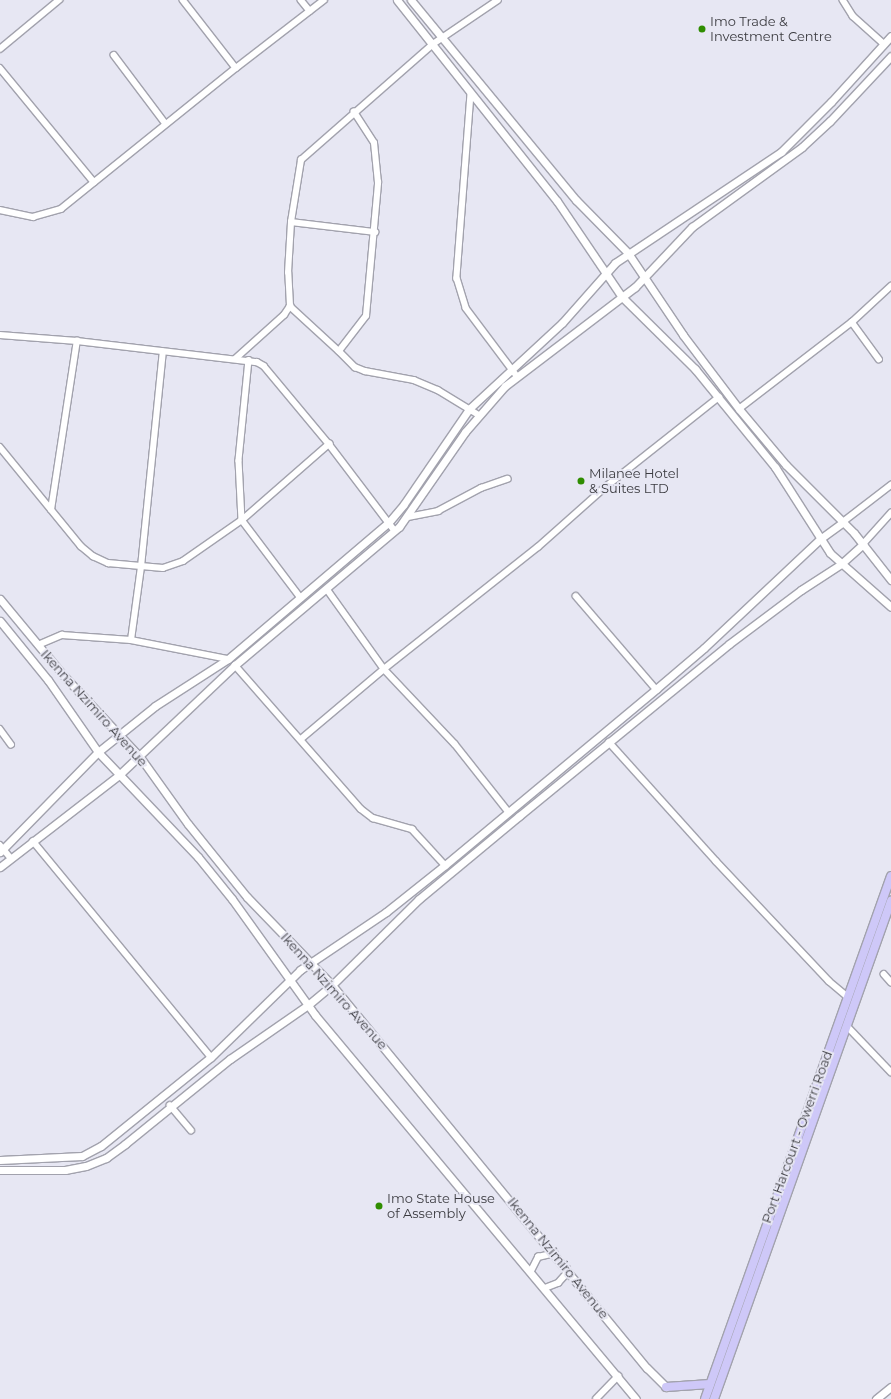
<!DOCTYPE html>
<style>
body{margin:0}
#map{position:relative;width:891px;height:1399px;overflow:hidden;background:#e7e7f3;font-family:Montserrat,sans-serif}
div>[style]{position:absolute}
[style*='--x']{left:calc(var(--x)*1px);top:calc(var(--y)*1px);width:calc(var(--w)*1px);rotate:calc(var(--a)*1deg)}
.roads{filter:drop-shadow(1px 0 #a2a2ad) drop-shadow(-1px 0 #a2a2ad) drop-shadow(0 1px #a2a2ad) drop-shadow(0 -1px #a2a2ad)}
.minor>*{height:5.5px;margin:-2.75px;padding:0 2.75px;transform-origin:2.75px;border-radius:2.75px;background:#fff}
.tertiary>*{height:7px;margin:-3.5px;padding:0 3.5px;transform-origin:3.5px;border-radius:3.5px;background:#fff}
.primary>*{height:8px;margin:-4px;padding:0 4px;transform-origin:4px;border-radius:4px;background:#cec8f8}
.dots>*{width:11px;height:11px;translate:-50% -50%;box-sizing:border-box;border:2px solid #e7e7f3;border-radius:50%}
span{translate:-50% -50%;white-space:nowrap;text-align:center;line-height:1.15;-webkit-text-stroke:4px #e7e7f3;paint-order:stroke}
.poi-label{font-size:13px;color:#3b3b40}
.left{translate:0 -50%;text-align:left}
.street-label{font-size:13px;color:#3b3b40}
</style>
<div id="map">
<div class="roads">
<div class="minor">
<div style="--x:183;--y:0;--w:86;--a:52.1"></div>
<div style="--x:301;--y:0;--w:14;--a:51"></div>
<div style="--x:843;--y:0;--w:19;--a:58"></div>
<div style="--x:853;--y:16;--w:40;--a:42"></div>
<div style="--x:0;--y:49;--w:77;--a:-39.7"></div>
<div style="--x:114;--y:55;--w:86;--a:53"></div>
<div style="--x:0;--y:68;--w:148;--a:50.5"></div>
<div style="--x:471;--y:94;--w:185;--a:94.4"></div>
<div style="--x:457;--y:278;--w:31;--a:73"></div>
<div style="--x:466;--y:308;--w:85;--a:53.1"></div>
<div style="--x:0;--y:210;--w:34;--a:12"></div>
<div style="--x:33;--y:217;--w:29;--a:-16"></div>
<div style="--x:61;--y:209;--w:225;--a:-38.9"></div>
<div style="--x:236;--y:68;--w:111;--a:-37.7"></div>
<div style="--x:291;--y:222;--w:85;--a:6.8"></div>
<div style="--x:290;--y:306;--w:67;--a:42.6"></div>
<div style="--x:339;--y:351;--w:44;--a:-52.4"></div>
<div style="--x:366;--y:316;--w:134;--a:-84.8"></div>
<div style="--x:378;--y:183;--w:40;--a:-95.7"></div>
<div style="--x:374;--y:143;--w:37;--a:-123"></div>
<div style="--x:852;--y:322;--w:46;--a:53.9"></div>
<div style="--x:0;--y:335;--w:77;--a:4.5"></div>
<div style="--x:77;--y:341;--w:181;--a:6.7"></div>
<div style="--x:257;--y:362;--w:8;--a:30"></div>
<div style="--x:264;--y:366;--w:102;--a:50.2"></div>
<div style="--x:329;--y:444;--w:109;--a:52.8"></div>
<div style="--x:339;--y:351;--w:23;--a:45"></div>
<div style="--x:355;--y:367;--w:11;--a:22"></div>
<div style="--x:365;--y:371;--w:50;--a:10.4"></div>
<div style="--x:414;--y:380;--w:26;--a:23"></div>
<div style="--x:438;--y:390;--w:48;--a:31.4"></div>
<div style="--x:235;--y:359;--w:66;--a:-41.9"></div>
<div style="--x:284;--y:315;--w:11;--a:-56"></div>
<div style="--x:290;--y:306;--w:33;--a:-93"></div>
<div style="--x:288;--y:273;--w:51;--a:-86.6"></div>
<div style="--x:291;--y:222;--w:63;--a:-80.8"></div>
<div style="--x:301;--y:160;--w:176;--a:-41.3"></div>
<div style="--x:433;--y:44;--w:78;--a:-34.1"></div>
<div style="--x:249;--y:360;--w:101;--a:95.7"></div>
<div style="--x:239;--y:461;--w:59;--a:87.1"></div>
<div style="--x:242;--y:520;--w:98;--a:52.9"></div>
<div style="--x:739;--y:409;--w:143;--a:-37.6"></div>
<div style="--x:852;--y:322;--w:53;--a:-42.7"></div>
<div style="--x:0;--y:447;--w:128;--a:50.7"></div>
<div style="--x:81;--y:546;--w:16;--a:40"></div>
<div style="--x:93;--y:556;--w:17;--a:25"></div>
<div style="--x:108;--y:563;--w:55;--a:5.2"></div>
<div style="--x:163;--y:568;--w:21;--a:-19"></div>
<div style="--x:183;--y:561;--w:72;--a:-34.8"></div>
<div style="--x:242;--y:520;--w:116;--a:-41.1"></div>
<div style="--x:51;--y:510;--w:171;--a:-81.3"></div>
<div style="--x:408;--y:517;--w:31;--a:-11"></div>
<div style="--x:438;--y:511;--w:49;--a:-28.1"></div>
<div style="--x:481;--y:488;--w:28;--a:-19"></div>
<div style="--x:843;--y:522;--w:61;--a:-37.6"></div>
<div style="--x:863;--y:544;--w:42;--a:-47.9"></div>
<div style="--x:327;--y:589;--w:98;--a:54.5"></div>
<div style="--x:384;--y:669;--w:103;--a:46.6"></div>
<div style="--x:455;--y:744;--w:85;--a:51.7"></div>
<div style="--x:576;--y:596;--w:123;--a:49.3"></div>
<div style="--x:131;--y:640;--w:74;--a:-82.2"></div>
<div style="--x:141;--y:567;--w:216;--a:-84.2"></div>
<div style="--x:38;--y:645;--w:26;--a:-23"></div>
<div style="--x:62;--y:635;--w:69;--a:4.1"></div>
<div style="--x:131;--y:640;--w:99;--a:11.1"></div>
<div style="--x:235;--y:665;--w:191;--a:48.8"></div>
<div style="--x:361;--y:809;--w:15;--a:37"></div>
<div style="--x:373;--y:818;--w:41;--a:15.8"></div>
<div style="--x:412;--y:829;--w:49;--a:47.5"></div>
<div style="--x:0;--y:729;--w:19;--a:54"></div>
<div style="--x:301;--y:739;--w:109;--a:-40.1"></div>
<div style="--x:384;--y:669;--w:196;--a:-38.4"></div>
<div style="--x:538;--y:547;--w:87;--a:-41.7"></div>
<div style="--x:603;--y:489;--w:148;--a:-38.4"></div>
<div style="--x:609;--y:742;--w:160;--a:48"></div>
<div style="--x:716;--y:861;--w:165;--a:46.7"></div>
<div style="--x:829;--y:981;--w:25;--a:40"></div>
<div style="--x:33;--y:841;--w:280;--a:50.5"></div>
<div style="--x:0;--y:845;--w:17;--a:50"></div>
<div style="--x:884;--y:974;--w:11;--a:49"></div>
<div style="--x:847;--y:1026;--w:64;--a:46.3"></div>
<div style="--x:170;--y:1105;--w:33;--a:50"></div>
<div style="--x:531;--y:1271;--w:16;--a:-63"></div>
<div style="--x:538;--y:1257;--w:17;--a:-13"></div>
<div style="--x:545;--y:1288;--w:14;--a:-21"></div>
<div style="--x:558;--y:1283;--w:12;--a:-48"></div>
<div style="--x:566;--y:1274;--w:5;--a:-79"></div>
<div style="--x:596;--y:1399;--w:32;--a:-46"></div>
</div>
<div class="tertiary">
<div style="--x:397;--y:0;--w:257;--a:51.5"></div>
<div style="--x:557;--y:201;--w:116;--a:55.9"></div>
<div style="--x:622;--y:297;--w:103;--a:44.6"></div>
<div style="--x:695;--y:369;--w:127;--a:50.8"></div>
<div style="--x:775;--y:467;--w:102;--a:57.4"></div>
<div style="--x:830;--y:553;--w:81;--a:41.5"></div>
<div style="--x:411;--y:0;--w:259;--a:50.5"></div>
<div style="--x:576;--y:200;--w:74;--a:45.5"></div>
<div style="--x:628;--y:253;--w:99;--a:56.1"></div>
<div style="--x:683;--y:335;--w:93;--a:52.9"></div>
<div style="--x:739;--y:409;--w:73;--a:50"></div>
<div style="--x:786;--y:465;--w:96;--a:45"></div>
<div style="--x:854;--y:533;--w:60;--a:51.8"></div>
<div style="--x:0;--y:599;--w:99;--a:50.3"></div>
<div style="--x:63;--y:675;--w:112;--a:46.8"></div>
<div style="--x:140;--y:757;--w:82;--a:54.4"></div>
<div style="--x:188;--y:824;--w:94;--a:51.1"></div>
<div style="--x:247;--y:897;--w:122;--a:46"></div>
<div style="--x:332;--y:985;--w:496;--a:50.6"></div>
<div style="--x:647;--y:1368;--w:27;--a:45"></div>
<div style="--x:0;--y:621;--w:76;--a:50.9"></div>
<div style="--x:48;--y:680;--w:88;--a:55.2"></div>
<div style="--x:98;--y:752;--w:145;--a:46.4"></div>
<div style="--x:198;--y:857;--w:54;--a:51"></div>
<div style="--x:232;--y:899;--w:143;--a:54.4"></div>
<div style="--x:315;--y:1015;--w:500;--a:50.11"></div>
<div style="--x:0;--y:852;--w:140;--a:-45.6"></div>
<div style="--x:98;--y:752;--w:73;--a:-38.9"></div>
<div style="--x:155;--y:706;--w:87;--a:-32.8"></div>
<div style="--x:228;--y:659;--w:211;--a:-40.4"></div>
<div style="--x:389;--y:522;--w:23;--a:-50"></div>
<div style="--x:404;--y:504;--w:115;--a:-55.6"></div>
<div style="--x:469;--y:409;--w:127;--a:-42.8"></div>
<div style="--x:562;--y:323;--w:80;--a:-48.5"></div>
<div style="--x:615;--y:263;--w:200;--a:-33.8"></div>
<div style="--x:781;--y:152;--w:71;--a:-45"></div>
<div style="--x:831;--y:102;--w:89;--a:-47.7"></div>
<div style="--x:0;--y:867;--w:150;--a:-37.7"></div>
<div style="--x:119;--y:775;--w:160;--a:-43.5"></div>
<div style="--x:235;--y:665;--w:214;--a:-40.1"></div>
<div style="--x:399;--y:527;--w:116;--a:-55.2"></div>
<div style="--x:465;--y:432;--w:61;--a:-49"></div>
<div style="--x:505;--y:386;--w:163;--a:-37.3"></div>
<div style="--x:635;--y:287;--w:83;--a:-46.5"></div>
<div style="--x:692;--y:227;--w:136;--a:-36"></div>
<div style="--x:802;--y:147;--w:38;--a:-43"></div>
<div style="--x:830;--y:121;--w:89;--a:-46.8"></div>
<div style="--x:0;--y:1160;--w:82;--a:-2.8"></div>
<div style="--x:82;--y:1156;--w:21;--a:-28"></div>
<div style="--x:101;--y:1146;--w:141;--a:-39"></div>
<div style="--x:211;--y:1057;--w:124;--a:-44.3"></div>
<div style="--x:300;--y:970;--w:104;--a:-34"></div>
<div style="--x:386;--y:912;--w:75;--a:-38.5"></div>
<div style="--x:445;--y:865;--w:275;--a:-39.8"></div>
<div style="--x:656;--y:689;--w:63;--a:-40.5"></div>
<div style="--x:704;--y:648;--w:159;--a:-43.2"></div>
<div style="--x:820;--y:539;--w:29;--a:-36"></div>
<div style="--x:0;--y:1170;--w:65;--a:0"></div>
<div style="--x:65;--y:1170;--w:21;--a:-11"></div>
<div style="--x:86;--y:1166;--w:22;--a:-22"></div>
<div style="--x:106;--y:1158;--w:24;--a:-36"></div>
<div style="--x:125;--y:1144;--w:135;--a:-39"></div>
<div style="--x:230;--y:1059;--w:95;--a:-34.7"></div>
<div style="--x:308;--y:1005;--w:31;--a:-40"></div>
<div style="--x:332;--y:985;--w:122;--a:-44.7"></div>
<div style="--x:419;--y:899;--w:130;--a:-39.7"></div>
<div style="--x:519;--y:816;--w:271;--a:-39.3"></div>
<div style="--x:729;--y:644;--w:90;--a:-36.9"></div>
<div style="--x:801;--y:590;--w:48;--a:-33"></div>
<div style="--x:841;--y:564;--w:30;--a:-42"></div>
<div style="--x:876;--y:1399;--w:19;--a:-39"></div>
</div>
<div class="primary">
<div style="--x:666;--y:1387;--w:44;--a:-3.9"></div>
<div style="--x:705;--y:1399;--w:555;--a:-70.42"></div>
<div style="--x:714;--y:1399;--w:529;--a:-70.43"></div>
</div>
</div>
<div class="dots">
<div style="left:702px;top:29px;background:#2f8d00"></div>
<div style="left:581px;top:481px;background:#2f8d00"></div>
<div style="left:379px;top:1206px;background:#2f8d00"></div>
</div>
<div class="poi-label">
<span class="left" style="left:710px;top:29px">Imo Trade &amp;<br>Investment Centre</span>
<span class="left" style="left:589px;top:481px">Milanee Hotel<br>&amp; Suites LTD</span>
<span class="left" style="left:387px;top:1206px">Imo State House<br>of Assembly</span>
</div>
<div class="street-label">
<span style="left:94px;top:708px;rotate:48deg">Ikenna Nzimiro Avenue</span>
<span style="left:334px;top:991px;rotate:48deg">Ikenna Nzimiro Avenue</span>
<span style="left:797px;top:1137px;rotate:-70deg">Port Harcourt - Owerri Road</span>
<span style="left:558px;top:1258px;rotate:51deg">Ikenna Nzimiro Avenue</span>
</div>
</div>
